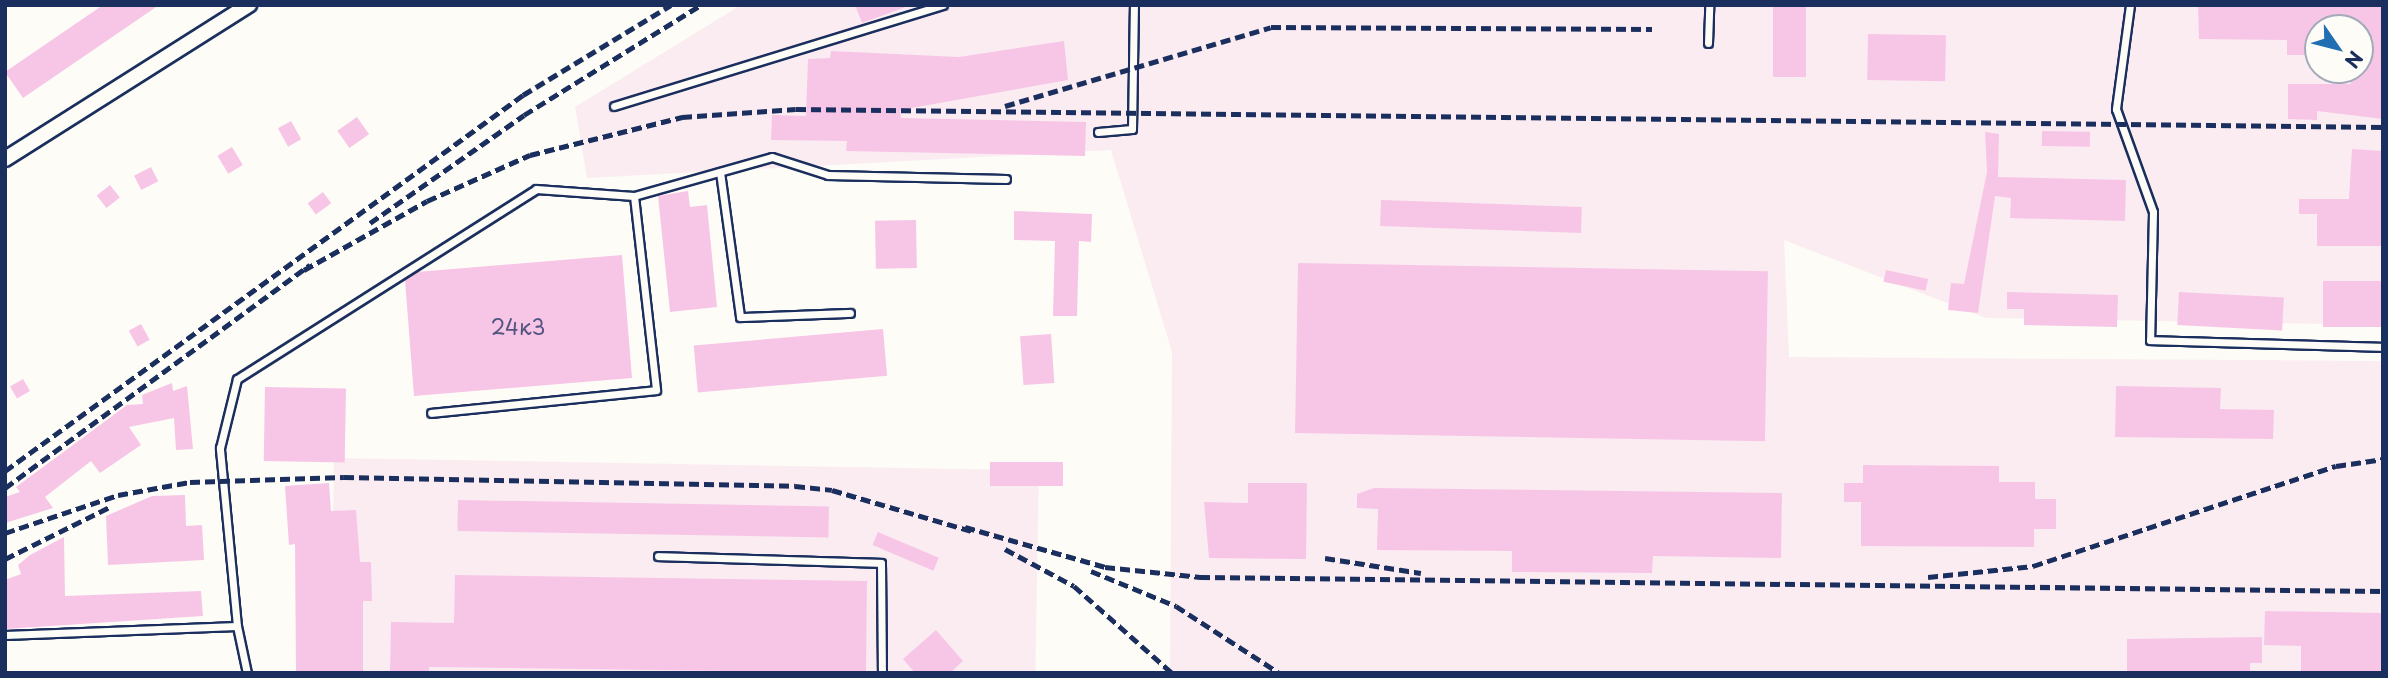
<!DOCTYPE html>
<meta charset="utf-8">
<style>
body{margin:0}
#map{position:relative;width:2388px;height:678px;overflow:hidden;background:#fdfcf7;font-family:"Playpen Sans",sans-serif}
div>[style]{position:absolute}
[style*='--x']{left:calc(var(--x)*1px);top:calc(var(--y)*1px);width:calc(var(--w)*1px);rotate:calc(var(--a)*1deg)}
.built>*{inset:0;background:#fbecf2;transform-origin:0 0}
.building>*{inset:0;background:#f7c6e7;transform-origin:0 0}
.roads{filter:drop-shadow(2px 0 #1b2f5e) drop-shadow(-2px 0 #1b2f5e) drop-shadow(0 2px #1b2f5e) drop-shadow(0 -2px #1b2f5e)}
.lane>*{height:7px;margin:-3.5px;padding:0 3.5px;transform-origin:3.5px;border-radius:3.5px;background:#fdfcf7}
.street>*{height:14px;margin:-7px;padding:0 7px;transform-origin:7px;border-radius:7px;background:#fdfcf7}
.rail>*{height:5px;margin-top:-2.5px;transform-origin:0;background:repeating-linear-gradient(90deg,#1b2f5e 0 10px,transparent 0 15px)}
span{translate:-50% -50%;white-space:nowrap;text-align:center;line-height:1.15;-webkit-text-stroke:7px #fdfcf7;paint-order:stroke}
.number-label{font-size:21px;color:#525580}
.number-label span{-webkit-text-stroke-width:0}
.frame{position:absolute;inset:0;border:7px solid #1b2f5e;pointer-events:none}
.north{position:absolute;left:2304px;top:14px;width:70px;height:70px;box-sizing:border-box;background:#fdfcf7;border:2px solid #a3aaba;border-radius:50%;rotate:125deg;font-size:19px;font-weight:700;line-height:28px;text-align:center;color:#1b2f5e}
.north::after{content:'';display:block;margin:auto;width:24px;height:32px;background:#1f6fb2;clip-path:polygon(50% 0,100% 100%,50% 72%,0 100%)}
</style>
<div id="map">
<div class="built">
<div style="clip-path:polygon(evenodd,741px 5px,2383px 5px,2383px 325px,1986px 318px,1784px 240px,1789px 357px,2383px 361px,2383px 673px,1170px 673px,1172px 352px,1111px 150px,587px 178px,575px 107px,741px 5px,2318px 28px,2360px 28px,2360px 70px,2318px 70px,2318px 28px)"></div>
<div style="left:334px;top:458px;width:705px;height:215px;rotate:1deg"></div>
</div>
<div class="building">
<div style="clip-path:polygon(103px 5px,159px 5px,23px 98px,5px 72px)"></div>
<div style="clip-path:polygon(855px 5px,911px 5px,862px 23px)"></div>
<div style="left:1773px;top:5px;width:33px;height:72px"></div>
<div style="clip-path:polygon(2198px 5px,2383px 6px,2383px 119px,2317px 111px,2317px 120px,2288px 119px,2288px 84px,2351px 84px,2351px 70px,2360px 70px,2360px 28px,2318px 28px,2318px 55px,2287px 55px,2287px 40px,2199px 39px)"></div>
<div style="left:1868px;top:34px;width:78px;height:46px;rotate:1deg"></div>
<div style="clip-path:polygon(1064px 41px,1068px 80px,900px 110px,901px 118px,1086px 122px,1085px 156px,846px 151px,847px 141px,771px 140px,772px 115px,806px 116px,808px 59px,830px 58px,831px 51px,959px 57px)"></div>
<div style="left:357px;top:117px;width:21px;height:24px;rotate:55deg"></div>
<div style="left:291px;top:121px;width:21px;height:15px;rotate:61deg"></div>
<div style="left:2042px;top:131px;width:48px;height:15px;rotate:1deg"></div>
<div style="clip-path:polygon(1985px 132px,1999px 134px,1998px 177px,2126px 180px,2125px 221px,2010px 218px,2011px 198px,1995px 196px,1978px 313px,1948px 310px,1951px 283px,1964px 284px,1987px 172px)"></div>
<div style="left:232px;top:147px;width:21px;height:17px;rotate:59deg"></div>
<div style="clip-path:polygon(2352px 149px,2383px 151px,2383px 246px,2317px 246px,2317px 214px,2299px 214px,2299px 199px,2349px 199px)"></div>
<div style="left:151px;top:167px;width:16px;height:19px;rotate:63deg"></div>
<div style="left:110px;top:185px;width:16px;height:17px;rotate:52deg"></div>
<div style="clip-path:polygon(688px 191px,690px 207px,707px 205px,717px 307px,670px 312px,658px 196px)"></div>
<div style="left:323px;top:192px;width:14px;height:19px;rotate:54deg"></div>
<div style="left:1381px;top:200px;width:201px;height:26px;rotate:2deg"></div>
<div style="clip-path:polygon(1014px 211px,1092px 214px,1091px 242px,1079px 241px,1077px 316px,1053px 316px,1055px 241px,1014px 240px)"></div>
<div style="left:916px;top:220px;width:48px;height:41px;rotate:89deg"></div>
<div style="clip-path:polygon(622px 255px,632px 378px,414px 396px,405px 280px,416px 272px)"></div>
<div style="left:1298px;top:263px;width:470px;height:170px;rotate:1deg"></div>
<div style="left:1886px;top:270px;width:43px;height:12px;rotate:12deg"></div>
<div style="left:2323px;top:281px;width:60px;height:46px"></div>
<div style="clip-path:polygon(2007px 292px,2118px 295px,2117px 327px,2024px 325px,2024px 309px,2007px 309px)"></div>
<div style="left:2179px;top:292px;width:105px;height:33px;rotate:3deg"></div>
<div style="left:141px;top:324px;width:18px;height:14px;rotate:61deg"></div>
<div style="left:883px;top:329px;width:47px;height:190px;rotate:85deg"></div>
<div style="left:1051px;top:334px;width:49px;height:31px;rotate:86deg"></div>
<div style="left:23px;top:379px;width:14px;height:15px;rotate:60deg"></div>
<div style="clip-path:polygon(172px 383px,173px 391px,187px 386px,193px 449px,176px 450px,174px 418px,129px 427px,141px 445px,100px 473px,91px 461px,45px 497px,53px 508px,5px 523px,5px 497px,20px 492px,16px 487px,127px 405px,143px 404px,142px 395px)"></div>
<div style="clip-path:polygon(2116px 386px,2221px 388px,2220px 409px,2274px 410px,2273px 439px,2115px 437px)"></div>
<div style="left:265px;top:387px;width:81px;height:74px;rotate:1deg"></div>
<div style="left:990px;top:462px;width:73px;height:24px"></div>
<div style="clip-path:polygon(1863px 465px,1999px 466px,1999px 482px,2035px 482px,2035px 499px,2056px 499px,2056px 529px,2034px 529px,2034px 547px,1861px 546px,1861px 502px,1844px 502px,1844px 483px,1863px 483px)"></div>
<div style="clip-path:polygon(329px 483px,331px 511px,356px 510px,360px 562px,371px 562px,372px 601px,363px 601px,363px 673px,296px 673px,295px 544px,289px 545px,285px 486px)"></div>
<div style="clip-path:polygon(1248px 483px,1307px 483px,1306px 559px,1209px 558px,1204px 502px,1248px 503px)"></div>
<div style="clip-path:polygon(1374px 488px,1782px 493px,1781px 558px,1653px 556px,1652px 573px,1512px 572px,1512px 551px,1377px 550px,1378px 509px,1357px 508px,1357px 494px)"></div>
<div style="clip-path:polygon(185px 495px,186px 526px,202px 525px,204px 560px,108px 565px,106px 516px,152px 496px)"></div>
<div style="left:458px;top:500px;width:371px;height:31px;rotate:1deg"></div>
<div style="left:878px;top:532px;width:66px;height:14px;rotate:23deg"></div>
<div style="clip-path:polygon(64px 537px,65px 596px,201px 591px,203px 616px,5px 629px,5px 580px,21px 574px,18px 565px,30px 555px)"></div>
<div style="clip-path:polygon(455px 575px,867px 581px,866px 673px,429px 667px,429px 673px,390px 673px,391px 622px,454px 623px)"></div>
<div style="clip-path:polygon(2265px 611px,2383px 613px,2383px 673px,2301px 673px,2301px 646px,2264px 645px)"></div>
<div style="clip-path:polygon(936px 630px,963px 661px,950px 673px,915px 673px,903px 659px)"></div>
<div style="clip-path:polygon(2262px 637px,2262px 663px,2250px 663px,2250px 673px,2127px 672px,2127px 639px)"></div>
</div>
<div class="roads">
<div class="lane">
<div style="--x:2130;--y:5;--w:105;--a:97.7"></div>
<div style="--x:2116;--y:109;--w:109;--a:70.2"></div>
<div style="--x:2153;--y:212;--w:128;--a:91.3"></div>
<div style="--x:2150;--y:340;--w:233;--a:1.7"></div>
<div style="--x:1708;--y:43;--w:38;--a:-88"></div>
<div style="--x:614;--y:106;--w:344;--a:-17.1"></div>
<div style="--x:1098;--y:132;--w:34;--a:-5"></div>
<div style="--x:1132;--y:129;--w:124;--a:-89.1"></div>
<div style="--x:720;--y:172;--w:146;--a:82.1"></div>
<div style="--x:740;--y:317;--w:110;--a:-2.1"></div>
<div style="--x:634;--y:196;--w:143;--a:-15.8"></div>
<div style="--x:772;--y:157;--w:59;--a:17.8"></div>
<div style="--x:828;--y:175;--w:178;--a:1.3"></div>
<div style="--x:658;--y:556;--w:223;--a:1.8"></div>
<div style="--x:881;--y:563;--w:110;--a:89.5"></div>
<div style="--x:237;--y:626;--w:179;--a:-95.5"></div>
<div style="--x:220;--y:448;--w:71;--a:-76.2"></div>
<div style="--x:237;--y:379;--w:354;--a:-32.4"></div>
<div style="--x:536;--y:189;--w:98;--a:4.1"></div>
<div style="--x:634;--y:196;--w:195;--a:83.5"></div>
<div style="--x:656;--y:390;--w:226;--a:174.2"></div>
<div style="--x:5;--y:635;--w:232;--a:-2.2"></div>
<div style="--x:237;--y:626;--w:48;--a:78"></div>
</div>
<div class="street">
<div style="--x:5;--y:159;--w:289;--a:-32.3"></div>
</div>
</div>
<div class="rail">
<div style="--x:1005;--y:106;--w:277;--a:-16.5"></div>
<div style="--x:1271;--y:27;--w:381;--a:0.3"></div>
<div style="--x:370;--y:223;--w:188;--a:-35"></div>
<div style="--x:524;--y:115;--w:208;--a:-31.9"></div>
<div style="--x:304;--y:270;--w:141;--a:-29.3"></div>
<div style="--x:427;--y:201;--w:113;--a:-24.1"></div>
<div style="--x:530;--y:155;--w:157;--a:-14"></div>
<div style="--x:682;--y:117;--w:114;--a:-4"></div>
<div style="--x:796;--y:109;--w:1587;--a:0.65"></div>
<div style="--x:5;--y:471;--w:640;--a:-35.97"></div>
<div style="--x:523;--y:95;--w:173;--a:-31.3"></div>
<div style="--x:5;--y:488;--w:378;--a:-36.2"></div>
<div style="--x:965;--y:527;--w:146;--a:15.9"></div>
<div style="--x:1105;--y:567;--w:96;--a:6"></div>
<div style="--x:1200;--y:577;--w:1183;--a:0.68"></div>
<div style="--x:5;--y:533;--w:119;--a:-18.6"></div>
<div style="--x:118;--y:495;--w:73;--a:-10.2"></div>
<div style="--x:190;--y:482;--w:154;--a:-1.9"></div>
<div style="--x:344;--y:477;--w:451;--a:1.1"></div>
<div style="--x:795;--y:486;--w:37;--a:6"></div>
<div style="--x:832;--y:490;--w:145;--a:16.4"></div>
<div style="--x:1005;--y:549;--w:78;--a:28.2"></div>
<div style="--x:1074;--y:586;--w:131;--a:41.6"></div>
<div style="--x:1325;--y:558;--w:97;--a:8.9"></div>
<div style="--x:5;--y:559;--w:119;--a:-26.4"></div>
<div style="--x:1091;--y:571;--w:92;--a:22.4"></div>
<div style="--x:1176;--y:606;--w:123;--a:33"></div>
<div style="--x:1928;--y:577;--w:106;--a:-6"></div>
<div style="--x:2033;--y:566;--w:319;--a:-18.3"></div>
<div style="--x:2336;--y:466;--w:48;--a:-8.5"></div>
</div>
<div class="number-label">
<span style="left:518px;top:326px">24к3</span>
</div>
<div class="frame"></div>
<div class="north">N</div>
</div>
